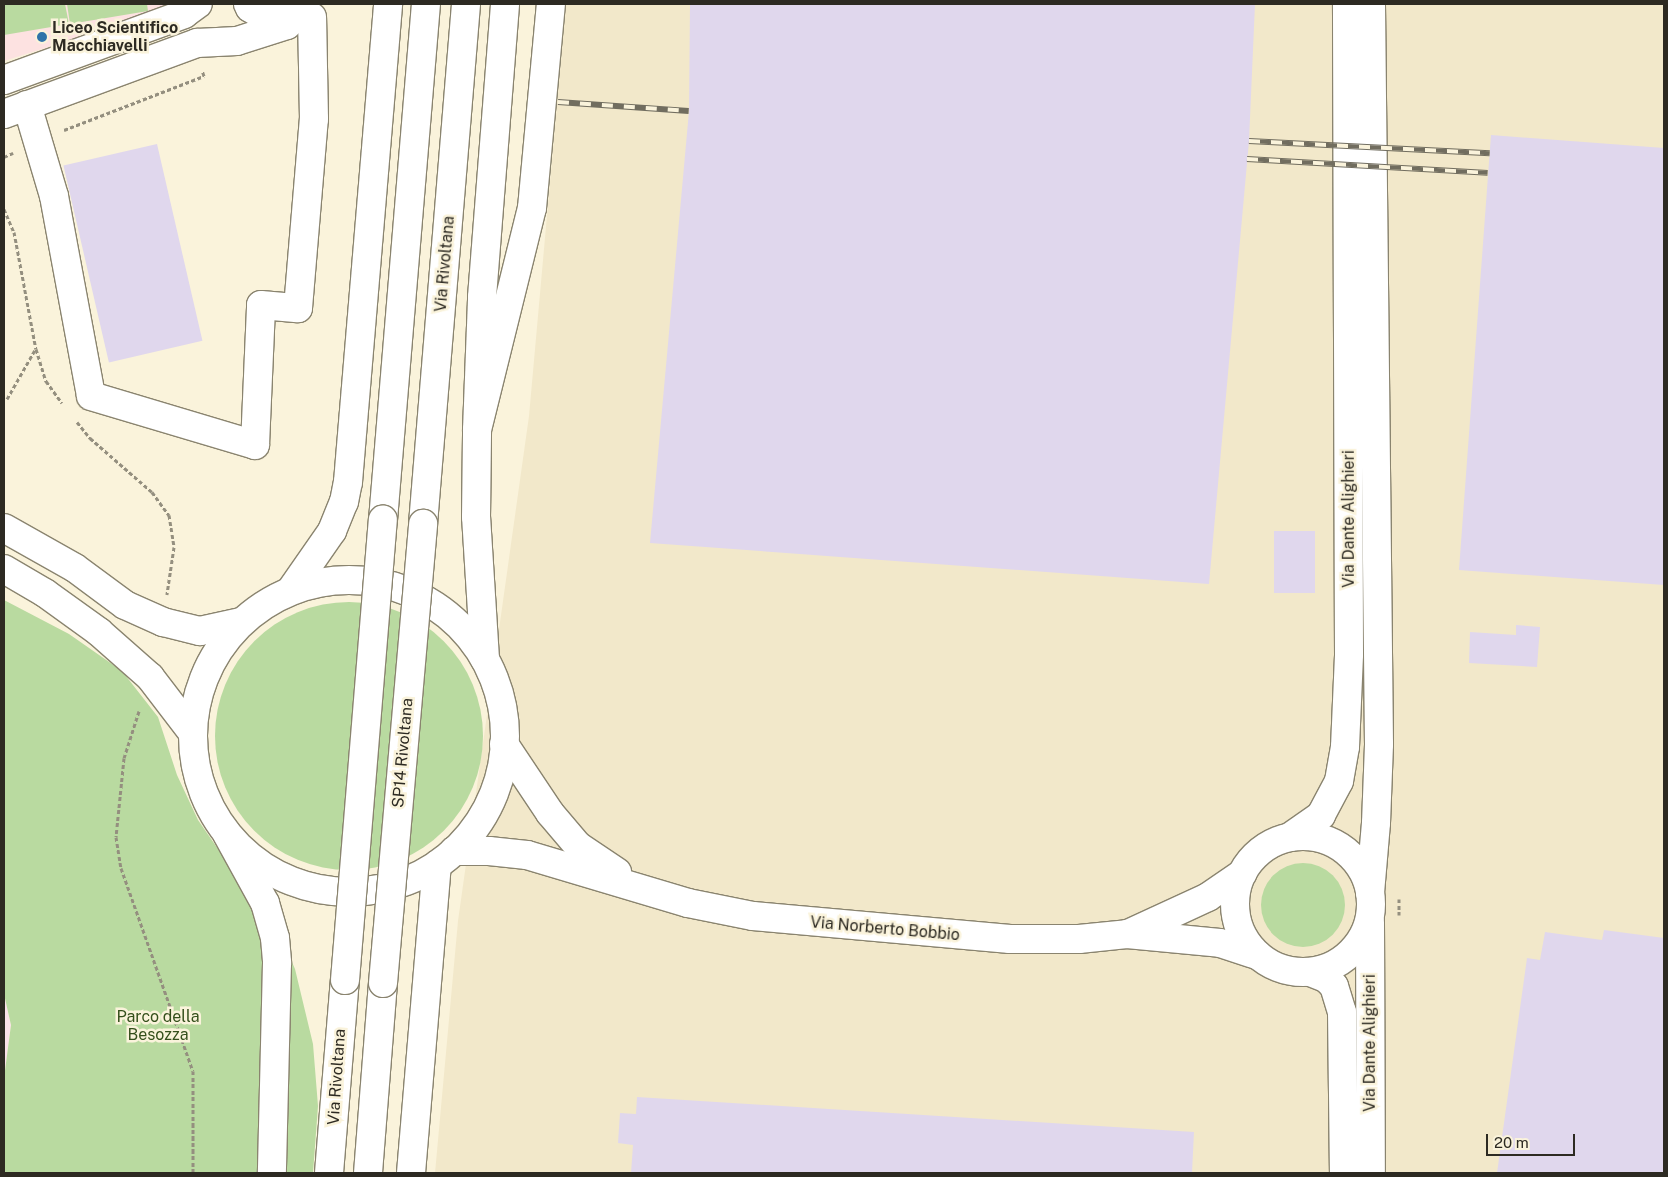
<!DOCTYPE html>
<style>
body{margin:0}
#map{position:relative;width:1668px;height:1177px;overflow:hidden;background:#faf3db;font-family:"Public Sans",sans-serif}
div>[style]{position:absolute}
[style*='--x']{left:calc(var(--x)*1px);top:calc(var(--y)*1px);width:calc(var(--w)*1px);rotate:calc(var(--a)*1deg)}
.commercial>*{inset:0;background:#fbe2e9}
.built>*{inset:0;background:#f2e8ca}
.education>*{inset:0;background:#fde2e1}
.green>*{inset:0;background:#b9daa0}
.round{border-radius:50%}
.building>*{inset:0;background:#e0d7ed;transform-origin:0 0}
.path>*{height:3px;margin-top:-1.5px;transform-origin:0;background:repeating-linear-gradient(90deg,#948f7f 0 4px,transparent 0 6.5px)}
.roads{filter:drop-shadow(1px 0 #8a846f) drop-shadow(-1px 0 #8a846f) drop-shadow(0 1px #8a846f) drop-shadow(0 -1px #8a846f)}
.minor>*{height:28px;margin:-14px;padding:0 14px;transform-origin:14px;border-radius:14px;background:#fff}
.minor>.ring{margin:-14px;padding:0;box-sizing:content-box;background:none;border:28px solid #fff;border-radius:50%}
.highway>*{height:28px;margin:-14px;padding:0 14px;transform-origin:14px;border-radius:14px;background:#fff}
.rail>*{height:5.5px;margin-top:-2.75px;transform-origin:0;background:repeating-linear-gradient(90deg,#faf3db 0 11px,#716d5f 0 22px);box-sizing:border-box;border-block:1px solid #716d5f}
.bridges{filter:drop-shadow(1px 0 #8a846f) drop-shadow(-1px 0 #8a846f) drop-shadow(0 1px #8a846f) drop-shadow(0 -1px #8a846f)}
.highway-bridge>*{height:28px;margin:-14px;padding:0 14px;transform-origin:14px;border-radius:14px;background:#fff}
.dots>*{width:14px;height:14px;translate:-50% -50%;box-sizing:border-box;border:2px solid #faf3db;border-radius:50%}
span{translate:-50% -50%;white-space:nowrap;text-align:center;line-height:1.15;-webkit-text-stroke:5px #faf3db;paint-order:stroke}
.poi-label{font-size:16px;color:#2d2a22;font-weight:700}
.left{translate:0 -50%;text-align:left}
.street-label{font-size:16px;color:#2d2a22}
.park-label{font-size:16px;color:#344f1b}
.frame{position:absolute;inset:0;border:5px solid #2d2a22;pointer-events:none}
.scale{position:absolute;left:1486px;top:1134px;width:89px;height:22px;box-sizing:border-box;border:2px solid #2d2a22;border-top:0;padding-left:6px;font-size:15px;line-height:18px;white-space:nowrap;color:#2d2a22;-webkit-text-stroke:4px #faf3db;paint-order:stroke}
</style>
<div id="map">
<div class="commercial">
<div style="clip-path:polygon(4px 994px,11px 1025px,4px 1078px)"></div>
</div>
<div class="built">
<div style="clip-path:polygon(566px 4px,1664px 4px,1664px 1173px,435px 1173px,458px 921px,529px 416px)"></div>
</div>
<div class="education">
<div style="clip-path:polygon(4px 4px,167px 4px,157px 13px,4px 61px)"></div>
</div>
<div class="green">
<div style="clip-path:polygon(4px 4px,65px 4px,69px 24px,4px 35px)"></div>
<div style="clip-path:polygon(67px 4px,147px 4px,148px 11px,70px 24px)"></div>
<div style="clip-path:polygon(4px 600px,69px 634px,122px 671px,158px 717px,177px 775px,198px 820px,236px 875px,275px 924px,295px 969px,313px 1044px,318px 1106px,313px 1173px,4px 1173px,4px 1078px,11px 1025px,4px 994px)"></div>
<div class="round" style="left:215px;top:602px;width:268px;height:268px"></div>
<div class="round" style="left:1261px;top:863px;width:84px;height:84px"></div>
</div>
<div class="building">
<div style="clip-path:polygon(690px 4px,1255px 4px,1249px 141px,1209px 584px,650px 543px,689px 111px)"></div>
<div style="clip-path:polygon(1491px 135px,1664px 148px,1664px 585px,1459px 570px)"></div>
<div style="left:157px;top:144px;width:202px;height:96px;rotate:77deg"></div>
<div style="left:1274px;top:531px;width:41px;height:62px"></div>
<div style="clip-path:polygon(1516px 625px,1540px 627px,1537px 667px,1469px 663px,1470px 632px,1516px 635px)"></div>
<div style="clip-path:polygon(1604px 930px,1664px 938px,1664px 1173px,1497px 1173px,1527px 958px,1540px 960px,1545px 932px,1602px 940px)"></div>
<div style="clip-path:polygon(637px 1097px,1194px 1132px,1192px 1173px,631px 1173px,633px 1145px,618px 1143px,620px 1113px,636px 1114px)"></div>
</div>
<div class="path">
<div style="--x:64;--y:130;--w:150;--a:-21.1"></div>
<div style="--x:204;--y:76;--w:6;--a:-108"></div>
<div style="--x:4;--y:157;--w:10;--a:-24"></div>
<div style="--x:4;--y:209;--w:25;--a:67"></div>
<div style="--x:14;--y:232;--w:119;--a:79.4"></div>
<div style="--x:36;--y:349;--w:34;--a:73"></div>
<div style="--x:46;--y:381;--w:27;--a:54"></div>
<div style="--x:7;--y:399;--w:56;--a:-60.3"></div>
<div style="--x:77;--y:422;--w:21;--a:51"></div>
<div style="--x:90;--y:438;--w:82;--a:41.1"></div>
<div style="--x:152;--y:492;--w:29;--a:54"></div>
<div style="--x:169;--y:515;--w:32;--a:81"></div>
<div style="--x:174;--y:547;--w:48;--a:98.5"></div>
<div style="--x:139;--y:711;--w:49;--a:107.7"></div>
<div style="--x:124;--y:758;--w:79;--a:95.8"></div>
<div style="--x:116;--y:837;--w:31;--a:81"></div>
<div style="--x:121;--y:868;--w:215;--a:70.5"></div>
<div style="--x:193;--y:1071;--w:102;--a:90"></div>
<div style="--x:1399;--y:899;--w:16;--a:90"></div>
</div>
<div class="roads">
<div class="minor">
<div style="--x:248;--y:4;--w:4;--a:63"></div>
<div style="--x:250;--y:8;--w:8;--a:30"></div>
<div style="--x:257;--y:12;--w:43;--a:6.6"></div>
<div style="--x:4;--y:80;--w:192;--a:-20.1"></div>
<div style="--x:184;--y:14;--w:17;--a:-36"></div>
<div style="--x:27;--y:105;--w:95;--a:73.5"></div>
<div style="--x:54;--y:196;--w:203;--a:79.5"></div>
<div style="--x:91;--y:396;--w:171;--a:16.6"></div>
<div style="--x:255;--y:445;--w:140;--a:-87.5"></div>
<div style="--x:261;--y:305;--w:37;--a:5"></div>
<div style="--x:298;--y:308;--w:190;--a:-85.2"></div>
<div style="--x:314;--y:119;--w:102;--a:-91.1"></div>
<div style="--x:4;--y:114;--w:206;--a:-20.2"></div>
<div style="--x:197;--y:43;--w:40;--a:-2.9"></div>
<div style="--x:237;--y:41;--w:52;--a:-17.7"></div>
<div style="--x:287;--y:25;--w:10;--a:-45"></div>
<div style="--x:4;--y:528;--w:81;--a:29.4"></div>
<div style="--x:75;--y:568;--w:62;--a:36.5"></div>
<div style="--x:125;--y:605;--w:42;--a:24.1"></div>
<div style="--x:163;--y:622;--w:38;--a:14"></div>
<div style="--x:200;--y:631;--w:42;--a:-12.4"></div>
<div style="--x:4;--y:569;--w:48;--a:30.3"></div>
<div style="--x:45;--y:593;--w:67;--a:35.8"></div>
<div style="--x:99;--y:632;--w:68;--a:41.4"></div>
<div style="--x:150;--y:677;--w:69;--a:52.6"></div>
<div class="ring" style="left:193px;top:580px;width:284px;height:284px"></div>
<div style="--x:485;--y:659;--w:142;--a:-93.6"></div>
<div style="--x:476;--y:517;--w:87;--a:-89.3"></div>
<div style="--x:477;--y:430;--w:229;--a:-76.1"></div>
<div style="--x:532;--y:208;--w:205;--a:-84.7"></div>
<div style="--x:504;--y:744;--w:83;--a:56.3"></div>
<div style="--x:550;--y:813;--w:43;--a:49.7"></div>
<div style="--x:578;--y:846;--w:47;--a:33.7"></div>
<div class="ring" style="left:1235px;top:836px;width:108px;height:108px"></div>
<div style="--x:1290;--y:837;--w:38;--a:-35"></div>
<div style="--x:1321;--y:815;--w:38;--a:-62"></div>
<div style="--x:1339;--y:781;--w:35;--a:-80"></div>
<div style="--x:1345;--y:747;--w:93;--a:-87.5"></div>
<div style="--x:1349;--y:654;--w:650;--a:-90.18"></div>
<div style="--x:454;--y:851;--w:35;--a:0"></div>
<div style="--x:489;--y:851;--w:38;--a:6"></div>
<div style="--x:527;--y:855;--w:168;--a:16.6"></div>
<div style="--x:688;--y:903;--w:66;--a:11.3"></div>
<div style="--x:753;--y:916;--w:258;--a:5.1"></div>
<div style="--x:1010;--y:939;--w:69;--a:0"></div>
<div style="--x:1079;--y:939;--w:48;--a:-5.9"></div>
<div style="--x:1127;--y:934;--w:93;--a:5.5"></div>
<div style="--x:1220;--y:943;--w:40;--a:18"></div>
<div style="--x:1370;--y:893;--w:70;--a:-85.1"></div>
<div style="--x:1376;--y:823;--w:79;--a:-87.8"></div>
<div style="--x:1379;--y:744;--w:740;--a:-90.62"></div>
<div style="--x:1370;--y:922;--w:251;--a:89.8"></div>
<div style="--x:1128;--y:934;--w:88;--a:-24.8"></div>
<div style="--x:1208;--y:897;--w:42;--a:-34.4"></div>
<div style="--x:1310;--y:972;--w:17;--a:21"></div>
<div style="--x:1326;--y:978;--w:11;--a:45"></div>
<div style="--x:1334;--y:986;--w:27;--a:73"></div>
<div style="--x:1342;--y:1012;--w:161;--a:89.3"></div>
</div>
<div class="highway">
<div style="--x:477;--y:430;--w:133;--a:-87.8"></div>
<div style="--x:482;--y:297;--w:294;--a:-85.5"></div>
<div style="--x:383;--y:520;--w:518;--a:-85.24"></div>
<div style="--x:423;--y:524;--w:522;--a:-85.27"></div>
<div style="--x:291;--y:590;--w:72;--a:-55.2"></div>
<div style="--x:332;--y:531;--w:31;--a:-68"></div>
<div style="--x:344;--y:502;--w:20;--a:-79"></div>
<div style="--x:348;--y:482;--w:480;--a:-85.2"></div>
<div style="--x:227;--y:834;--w:79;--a:61.2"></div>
<div style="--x:265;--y:903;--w:36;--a:74"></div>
<div style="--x:275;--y:938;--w:25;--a:85"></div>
<div style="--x:277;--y:963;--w:210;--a:91.4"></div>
<div style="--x:329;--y:1173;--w:194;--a:-85.3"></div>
<div style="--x:368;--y:1173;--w:191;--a:-85.5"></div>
<div style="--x:411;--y:1173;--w:309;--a:-85.2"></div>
</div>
</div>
<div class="rail">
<div style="--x:558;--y:102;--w:131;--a:3.9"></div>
<div style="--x:1249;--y:141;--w:241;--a:2.9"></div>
<div style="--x:1247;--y:159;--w:241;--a:3.3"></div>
</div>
<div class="bridges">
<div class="highway-bridge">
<div style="--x:345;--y:980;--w:462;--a:-85.3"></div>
<div style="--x:383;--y:983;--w:461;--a:-85"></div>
</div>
</div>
<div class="dots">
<div style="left:42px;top:37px;background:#2f73a9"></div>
</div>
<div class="poi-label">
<span class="left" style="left:52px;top:37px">Liceo Scientifico<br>Macchiavelli</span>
</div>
<div class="street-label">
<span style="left:445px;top:264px;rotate:-85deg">Via Rivoltana</span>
<span style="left:1349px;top:519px;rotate:-90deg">Via Dante Alighieri</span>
<span style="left:403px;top:753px;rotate:-85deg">SP14 Rivoltana</span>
<span style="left:885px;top:929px;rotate:5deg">Via Norberto Bobbio</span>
<span style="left:1370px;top:1043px;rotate:-90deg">Via Dante Alighieri</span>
<span style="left:337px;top:1077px;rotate:-86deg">Via Rivoltana</span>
</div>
<div class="park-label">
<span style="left:158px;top:1026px">Parco della<br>Besozza</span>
</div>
<div class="frame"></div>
<div class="scale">20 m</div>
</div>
